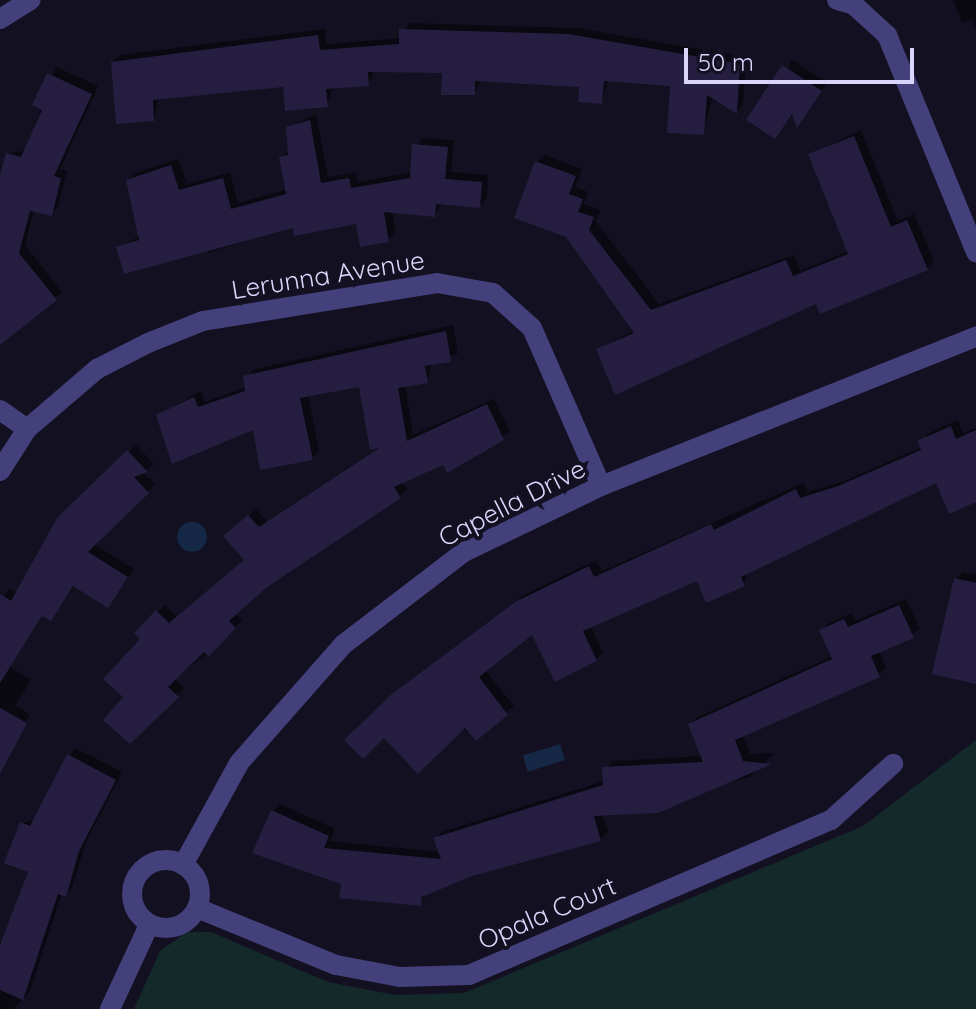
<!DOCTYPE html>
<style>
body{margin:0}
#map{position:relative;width:976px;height:1009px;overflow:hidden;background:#131021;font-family:Quicksand,sans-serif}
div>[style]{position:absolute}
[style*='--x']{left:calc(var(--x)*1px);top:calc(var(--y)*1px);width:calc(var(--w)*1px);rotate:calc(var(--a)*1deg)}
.green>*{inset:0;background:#142a2a}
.water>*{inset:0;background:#152846;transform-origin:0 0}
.round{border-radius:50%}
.shadow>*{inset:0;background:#0007}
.building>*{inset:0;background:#261e40}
.minor>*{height:20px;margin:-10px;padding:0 10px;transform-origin:10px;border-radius:10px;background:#43407b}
.minor>.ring{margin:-10px;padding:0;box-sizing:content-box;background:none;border:20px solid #43407b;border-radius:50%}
span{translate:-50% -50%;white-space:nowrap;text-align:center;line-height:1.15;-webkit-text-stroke:8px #131021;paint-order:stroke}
.street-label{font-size:26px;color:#dad5fa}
.scale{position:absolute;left:684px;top:48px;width:230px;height:36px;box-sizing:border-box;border:4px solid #dad5fa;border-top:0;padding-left:10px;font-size:24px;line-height:28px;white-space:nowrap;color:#dad5fa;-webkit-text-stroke:6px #131021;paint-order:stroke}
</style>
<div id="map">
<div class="green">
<div style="clip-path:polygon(976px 740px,976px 1009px,134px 1009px,160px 951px,187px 932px,211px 932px,328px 982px,395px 995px,464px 993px,863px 826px)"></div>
</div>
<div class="water">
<div class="round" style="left:177px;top:522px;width:30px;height:30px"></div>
<div style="left:560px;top:744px;width:17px;height:39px;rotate:73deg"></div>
</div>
<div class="shadow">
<div style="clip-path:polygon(953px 0,976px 0,976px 29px,972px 19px,962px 23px)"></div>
<div style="clip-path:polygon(409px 23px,577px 28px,746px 57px,743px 105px,736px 112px,713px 96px,703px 133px,673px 84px,609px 79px,601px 102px,581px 85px,482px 79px,474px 93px,444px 71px,375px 70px,368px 84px,333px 87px,327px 105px,285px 85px,159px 97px,154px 119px,113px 62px,120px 55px,325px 29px,326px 44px,401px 38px)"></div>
<div style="clip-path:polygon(791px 59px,827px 83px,804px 118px,798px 124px,793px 113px,775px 137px)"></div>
<div style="clip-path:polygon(56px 67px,98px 86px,60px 169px,67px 171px,58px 207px,51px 214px,34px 210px,25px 245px,62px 292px,0 342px,0 183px,7px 154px,26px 150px)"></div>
<div style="clip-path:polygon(316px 114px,328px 177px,356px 172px,358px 182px,412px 172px,421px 138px,454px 140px,451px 172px,488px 175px,487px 198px,479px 206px,442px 203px,435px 215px,392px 211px,396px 233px,388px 240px,358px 222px,294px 225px,209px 253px,206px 245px,118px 248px,140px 236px,128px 180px,136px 173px,178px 159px,187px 184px,230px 172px,238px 203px,288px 189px,282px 157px,290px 149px,288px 128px)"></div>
<div style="clip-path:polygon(861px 130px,898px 221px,914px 214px,934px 261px,927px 268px,817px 302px,598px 349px,635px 330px,537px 162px,544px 155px,582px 169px,575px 187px,588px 192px,584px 204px,600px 210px,596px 222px,659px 304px,794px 255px,800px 271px,849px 251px,810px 155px)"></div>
<div style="clip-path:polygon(453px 325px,458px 353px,432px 363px,427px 381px,405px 384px,413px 435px,494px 399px,510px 432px,402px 482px,407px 489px,400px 496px,266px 585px,235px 613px,242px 620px,216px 646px,174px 679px,184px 688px,130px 741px,126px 697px,143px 639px,137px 633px,165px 605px,177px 617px,247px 559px,233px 529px,256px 509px,267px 522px,382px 445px,361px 385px,308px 394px,319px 451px,312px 458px,254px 427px,158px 416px,201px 391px,205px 402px,247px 387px,252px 370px)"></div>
<div style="clip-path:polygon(958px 420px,963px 433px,976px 428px,976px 500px,937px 480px,748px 571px,744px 584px,698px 578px,590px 626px,603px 652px,596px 660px,533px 631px,485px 670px,514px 706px,476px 738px,402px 687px,524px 595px,596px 560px,602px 571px,803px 483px,808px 492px,847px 480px,922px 447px,927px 434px)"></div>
<div style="clip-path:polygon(136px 445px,154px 464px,143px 472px,155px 484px,94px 544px,134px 569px,108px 606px,75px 585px,51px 618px,44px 614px,10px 667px,31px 680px,15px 706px,30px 714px,0 769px,0 601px,10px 589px,18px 593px,58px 520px)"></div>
<div style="clip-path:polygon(963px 572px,976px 575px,976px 682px,956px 579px)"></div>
<div style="clip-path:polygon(906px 599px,920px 629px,879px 651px,886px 668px,879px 675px,742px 734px,750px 754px,774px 753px,750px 777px,602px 814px,608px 832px,600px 839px,471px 874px,428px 892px,420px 904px,343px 883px,273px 811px,280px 804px,335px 829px,330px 841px,441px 852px,435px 839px,442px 832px,604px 781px,611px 761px,703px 756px,690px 724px,698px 717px,833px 656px,822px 631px,829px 623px,852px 613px,855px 621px)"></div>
<div style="clip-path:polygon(75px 748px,122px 772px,86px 842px,72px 888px,62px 893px,30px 991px,14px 1009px,0 1009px,0 944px,31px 871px,22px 823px,36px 819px)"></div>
</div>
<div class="building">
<div style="clip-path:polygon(399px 29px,568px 34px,740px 64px,737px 114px,707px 95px,704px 135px,667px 133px,670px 86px,604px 81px,602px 104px,578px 102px,579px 87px,475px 81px,475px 95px,441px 95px,442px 73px,368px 72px,369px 86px,326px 89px,328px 107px,285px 111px,283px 87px,153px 100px,154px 121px,116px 124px,111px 62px,318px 35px,320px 50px,399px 44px)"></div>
<div style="clip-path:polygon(782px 65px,822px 91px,797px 128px,792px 114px,775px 139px,746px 120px)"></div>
<div style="clip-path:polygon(47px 73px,92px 94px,54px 176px,61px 178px,52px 216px,30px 211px,19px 253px,57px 300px,0 345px,0 175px,6px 153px,21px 157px,42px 110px,32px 105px)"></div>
<div style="clip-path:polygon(310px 120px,321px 183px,349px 178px,351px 188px,410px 178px,412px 144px,448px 147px,445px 179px,482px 182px,480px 208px,436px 204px,435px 217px,384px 212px,389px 242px,360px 247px,356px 224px,294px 236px,293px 228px,124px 274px,116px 247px,139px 240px,126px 180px,171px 165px,179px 190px,223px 178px,231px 209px,286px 194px,279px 157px,288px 155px,286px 127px)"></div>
<div style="clip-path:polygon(854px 136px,891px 227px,907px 220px,928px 270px,820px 314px,816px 304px,615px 395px,596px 349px,634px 333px,566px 237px,514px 218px,535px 161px,576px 176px,569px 194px,583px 199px,578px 212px,594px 217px,589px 230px,651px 310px,786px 260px,793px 276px,848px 254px,808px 154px)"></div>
<div style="clip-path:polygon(446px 331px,451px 362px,425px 366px,428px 383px,398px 388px,407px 441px,487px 404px,504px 440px,447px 473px,443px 465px,394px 487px,401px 498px,267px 587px,229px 621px,236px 628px,209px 656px,204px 652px,168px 687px,179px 697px,130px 744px,103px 720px,123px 697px,103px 679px,140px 639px,134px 633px,156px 610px,169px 623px,244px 560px,223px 536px,248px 515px,259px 527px,379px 448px,370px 450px,359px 387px,300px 398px,313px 460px,260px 470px,253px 430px,172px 464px,156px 415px,194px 397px,198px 407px,245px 391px,243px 376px)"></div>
<div style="clip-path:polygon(951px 426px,956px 439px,976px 430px,976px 502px,949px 514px,936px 483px,741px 577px,745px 586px,706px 603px,697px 581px,583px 631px,597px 661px,555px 682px,532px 635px,479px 677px,508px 715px,476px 741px,465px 728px,418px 774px,384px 738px,363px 759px,344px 740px,392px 694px,515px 602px,589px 566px,594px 577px,711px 524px,714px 530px,796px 489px,800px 498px,838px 486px,921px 450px,917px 441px)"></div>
<div style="clip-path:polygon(127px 450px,148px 472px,134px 477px,149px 493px,88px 552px,128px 577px,108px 608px,73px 586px,51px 621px,42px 616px,0 683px,0 594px,11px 601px,57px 518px)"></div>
<div style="clip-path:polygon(954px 578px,976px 583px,976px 684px,932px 674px)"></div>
<div style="clip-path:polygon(899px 605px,914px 638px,871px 656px,880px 677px,735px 740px,743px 761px,772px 764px,658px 813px,594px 816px,601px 841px,472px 876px,422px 897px,421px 906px,339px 898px,341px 884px,252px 853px,271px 810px,329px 836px,324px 848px,441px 859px,433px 838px,603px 785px,602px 767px,703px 762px,688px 724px,832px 659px,819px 630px,844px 619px,848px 627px)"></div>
<div style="clip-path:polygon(0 708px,27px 723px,0 774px)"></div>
<div style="clip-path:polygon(67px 754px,116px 780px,79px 851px,66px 897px,58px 894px,23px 1000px,0 990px,0 945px,28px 872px,4px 863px,20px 822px,30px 826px)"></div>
</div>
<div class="minor">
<div style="--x:837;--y:0;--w:18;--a:16"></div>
<div style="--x:854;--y:5;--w:45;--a:42.3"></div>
<div style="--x:887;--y:35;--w:235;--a:67.7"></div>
<div style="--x:0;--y:19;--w:36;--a:-32"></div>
<div style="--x:0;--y:410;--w:33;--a:35"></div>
<div style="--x:0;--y:471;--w:50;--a:-57.3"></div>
<div style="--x:27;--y:429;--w:92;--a:-40.6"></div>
<div style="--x:97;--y:369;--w:57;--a:-27"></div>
<div style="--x:148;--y:343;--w:59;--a:-21.8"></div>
<div style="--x:203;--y:321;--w:237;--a:-9.2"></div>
<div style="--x:437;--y:283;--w:57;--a:10.1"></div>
<div style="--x:493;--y:293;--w:52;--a:41.9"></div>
<div style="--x:532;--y:328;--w:172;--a:66.4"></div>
<div class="ring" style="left:132px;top:860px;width:48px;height:48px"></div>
<div style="--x:183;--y:865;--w:116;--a:-61.2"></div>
<div style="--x:239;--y:763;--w:159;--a:-48.6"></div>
<div style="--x:344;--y:644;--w:151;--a:-37.5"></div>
<div style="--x:464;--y:552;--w:152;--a:-25.7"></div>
<div style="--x:601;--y:486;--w:404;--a:-21.7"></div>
<div style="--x:197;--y:908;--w:150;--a:22.3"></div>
<div style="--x:336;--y:965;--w:65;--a:10.6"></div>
<div style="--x:400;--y:977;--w:69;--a:-1.7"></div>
<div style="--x:469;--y:975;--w:394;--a:-23.2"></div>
<div style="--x:831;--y:820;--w:84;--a:-42.1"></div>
<div style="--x:110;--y:1009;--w:93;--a:-65.1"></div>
</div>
<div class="street-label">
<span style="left:328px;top:275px;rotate:-9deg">Lerunna Avenue</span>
<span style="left:512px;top:503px;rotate:-27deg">Capella Drive</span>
<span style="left:547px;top:913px;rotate:-23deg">Opala Court</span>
</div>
<div class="scale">50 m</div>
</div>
